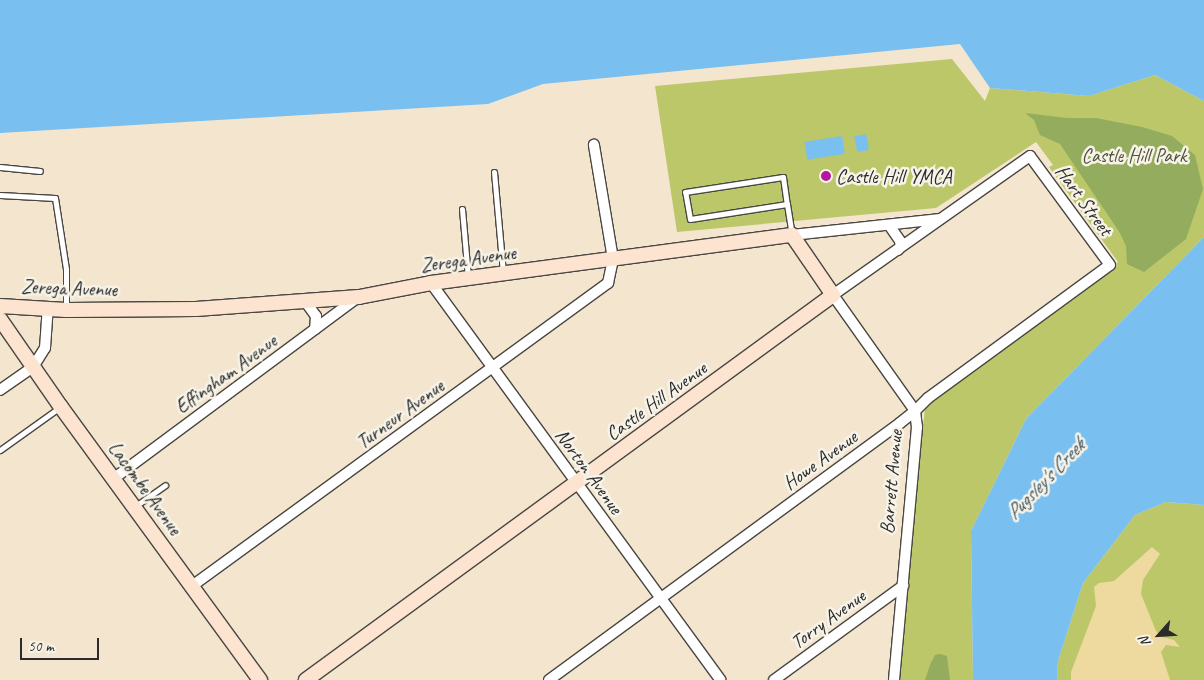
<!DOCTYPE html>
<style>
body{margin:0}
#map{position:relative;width:1204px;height:680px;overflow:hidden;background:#f4e5ce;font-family:Caveat,sans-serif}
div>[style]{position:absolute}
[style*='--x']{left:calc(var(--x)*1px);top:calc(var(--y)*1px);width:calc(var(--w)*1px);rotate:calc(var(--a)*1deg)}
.green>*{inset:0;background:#bbc769}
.forest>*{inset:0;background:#94ac5d}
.sand>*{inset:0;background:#eeda9e}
.water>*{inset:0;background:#79c0f1;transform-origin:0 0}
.roads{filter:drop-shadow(1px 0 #494743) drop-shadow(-1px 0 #494743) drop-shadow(0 1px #494743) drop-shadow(0 -1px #494743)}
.lane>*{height:5px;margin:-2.5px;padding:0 2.5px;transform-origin:2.5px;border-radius:2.5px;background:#fff}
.street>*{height:10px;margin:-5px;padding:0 5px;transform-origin:5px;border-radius:5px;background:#fff}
.secondary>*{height:14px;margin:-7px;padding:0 7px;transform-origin:7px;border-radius:7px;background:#fde4d1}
.dots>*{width:14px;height:14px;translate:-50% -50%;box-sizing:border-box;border:2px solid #f7f3e8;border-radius:50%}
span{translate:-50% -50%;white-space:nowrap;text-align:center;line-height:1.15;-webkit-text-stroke:5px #f7f3e8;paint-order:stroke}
.park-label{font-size:20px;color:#4f523a}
.poi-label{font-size:20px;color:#2b2b2b}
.left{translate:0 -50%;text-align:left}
.street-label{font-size:20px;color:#2b2b2b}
.water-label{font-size:21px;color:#425866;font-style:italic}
.north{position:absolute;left:1134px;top:610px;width:50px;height:50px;-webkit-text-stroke:4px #f7f3e8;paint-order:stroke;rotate:244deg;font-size:14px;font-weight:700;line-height:20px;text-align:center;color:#2b2b2b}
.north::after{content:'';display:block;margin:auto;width:18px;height:22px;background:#2b2b2b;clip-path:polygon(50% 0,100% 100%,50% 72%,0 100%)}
.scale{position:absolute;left:20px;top:638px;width:79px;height:22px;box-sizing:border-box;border:2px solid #2b2b2b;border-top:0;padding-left:6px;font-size:15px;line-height:18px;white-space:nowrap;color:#2b2b2b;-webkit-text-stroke:4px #f7f3e8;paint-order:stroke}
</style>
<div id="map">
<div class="green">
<div style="clip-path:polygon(952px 59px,985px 101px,990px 88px,1089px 96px,1155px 75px,1204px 101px,1204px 237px,1026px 419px,971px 531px,973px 680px,899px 680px,925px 407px,1081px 293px,1118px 262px,1049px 167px,1053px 165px,1036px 142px,936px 208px,677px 232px,655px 86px)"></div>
<div style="clip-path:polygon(1166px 502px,1204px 505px,1204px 680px,1057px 680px,1058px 661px,1083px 583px,1135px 515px)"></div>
</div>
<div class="forest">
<div style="clip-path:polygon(1025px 113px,1067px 118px,1096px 118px,1142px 127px,1172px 136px,1195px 155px,1203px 189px,1186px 239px,1144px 272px,1127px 264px,1126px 246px,1120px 233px,1060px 144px,1040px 135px,1034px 120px)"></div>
<div style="clip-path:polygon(940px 654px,947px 656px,950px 680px,925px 680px,930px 665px,935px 655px)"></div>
</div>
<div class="sand">
<div style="clip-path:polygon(1152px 547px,1160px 554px,1143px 580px,1141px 594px,1156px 631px,1162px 637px,1174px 640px,1180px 647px,1166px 645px,1161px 652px,1170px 680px,1071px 680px,1071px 672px,1096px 606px,1094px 587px,1099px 583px,1114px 581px)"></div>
</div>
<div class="water">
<div style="clip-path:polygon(0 0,1204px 0,1204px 101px,1155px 75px,1089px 96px,990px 88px,960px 44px,543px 84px,488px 104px,0 133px)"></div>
<div style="left:866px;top:134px;width:16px;height:12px;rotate:79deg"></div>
<div style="left:842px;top:136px;width:18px;height:38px;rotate:81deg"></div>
<div style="clip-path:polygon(1204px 237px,1204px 505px,1166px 502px,1135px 515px,1083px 583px,1058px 661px,1057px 680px,973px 680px,971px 531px,1026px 419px)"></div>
</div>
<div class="roads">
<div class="lane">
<div style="--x:0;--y:167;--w:40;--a:5.7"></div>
<div style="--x:494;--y:172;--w:101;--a:84.9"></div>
<div style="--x:0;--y:195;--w:55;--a:3.1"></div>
<div style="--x:55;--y:198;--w:72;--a:81.2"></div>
<div style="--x:66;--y:269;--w:40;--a:90"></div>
<div style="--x:787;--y:204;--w:98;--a:171.2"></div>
<div style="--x:690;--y:219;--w:27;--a:-100"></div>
<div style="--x:685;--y:192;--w:99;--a:-8.7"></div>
<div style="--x:783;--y:177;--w:27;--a:82"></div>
<div style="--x:787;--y:204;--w:31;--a:81"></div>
<div style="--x:462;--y:209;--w:69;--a:85"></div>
<div style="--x:0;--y:450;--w:74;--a:-35.6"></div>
<div style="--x:134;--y:507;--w:38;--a:-35"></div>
</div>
<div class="street">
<div style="--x:889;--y:225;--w:19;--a:55"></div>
<div style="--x:900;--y:241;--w:5;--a:79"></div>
<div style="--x:901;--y:246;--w:5;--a:127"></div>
<div style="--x:792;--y:235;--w:149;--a:-6.2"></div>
<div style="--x:431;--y:283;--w:491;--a:53.9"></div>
<div style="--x:305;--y:301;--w:19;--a:54"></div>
<div style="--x:316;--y:316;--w:13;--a:94"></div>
<div style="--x:0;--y:390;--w:40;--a:-34.9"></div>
<div style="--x:33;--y:367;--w:22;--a:-58"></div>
<div style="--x:45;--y:348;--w:39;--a:-86"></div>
<div style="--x:113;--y:479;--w:305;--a:-36.6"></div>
<div style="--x:192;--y:586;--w:515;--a:-36.07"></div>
<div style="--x:608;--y:283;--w:25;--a:-78"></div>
<div style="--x:613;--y:259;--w:116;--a:-99.5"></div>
<div style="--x:549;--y:680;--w:435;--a:-36.2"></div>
<div style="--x:900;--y:423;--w:19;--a:-39"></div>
<div style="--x:915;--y:411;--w:18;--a:-45"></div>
<div style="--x:928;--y:398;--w:225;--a:-36.2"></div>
<div style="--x:1110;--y:265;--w:135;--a:-126.3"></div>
<div style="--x:1030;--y:156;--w:241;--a:144.8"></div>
<div style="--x:833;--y:295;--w:142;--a:54.7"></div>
<div style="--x:915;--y:411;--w:16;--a:83"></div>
<div style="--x:917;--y:427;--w:254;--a:95.2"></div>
<div style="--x:774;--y:680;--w:160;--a:-36.1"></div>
</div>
<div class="secondary">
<div style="--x:0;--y:306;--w:66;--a:3.5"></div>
<div style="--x:66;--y:310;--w:130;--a:-0.4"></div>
<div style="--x:196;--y:309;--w:163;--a:-4.2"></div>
<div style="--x:359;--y:297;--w:73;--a:-11"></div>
<div style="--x:431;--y:283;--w:364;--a:-7.6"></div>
<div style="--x:792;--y:235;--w:73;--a:55.7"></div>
<div style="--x:833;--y:295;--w:653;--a:143.85"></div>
<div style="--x:0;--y:319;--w:107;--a:55.3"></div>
<div style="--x:61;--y:407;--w:338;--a:53.9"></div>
</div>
</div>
<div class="dots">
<div style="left:826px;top:176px;background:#b5179e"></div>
</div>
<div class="park-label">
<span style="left:1134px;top:155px">Castle Hill Park</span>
</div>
<div class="poi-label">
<span class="left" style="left:836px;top:176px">Castle Hill YMCA</span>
</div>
<div class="street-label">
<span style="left:1084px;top:200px;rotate:54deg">Hart Street</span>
<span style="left:468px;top:259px;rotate:-8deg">Zerega Avenue</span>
<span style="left:69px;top:288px;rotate:2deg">Zerega Avenue</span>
<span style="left:226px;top:374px;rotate:-36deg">Effingham Avenue</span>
<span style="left:656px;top:401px;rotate:-36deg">Castle Hill Avenue</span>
<span style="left:400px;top:414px;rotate:-36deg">Turneur Avenue</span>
<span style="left:820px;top:460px;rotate:-36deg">Howe Avenue</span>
<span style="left:589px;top:471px;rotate:54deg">Norton Avenue</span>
<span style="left:891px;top:482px;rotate:-85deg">Barrett Avenue</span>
<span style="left:145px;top:488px;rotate:54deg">Lacombe Avenue</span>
<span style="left:828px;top:619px;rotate:-36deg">Torry Avenue</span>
</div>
<div class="water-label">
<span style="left:1045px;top:479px;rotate:-46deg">Pugsley's Creek</span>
</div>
<div class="north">N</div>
<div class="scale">50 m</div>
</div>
